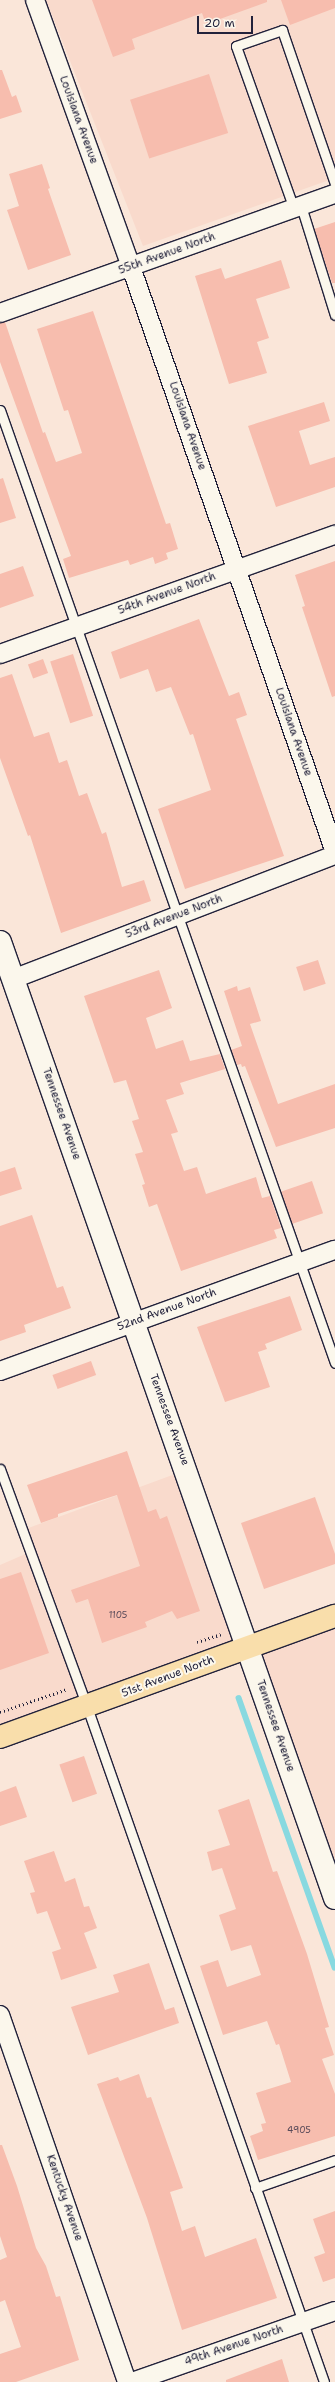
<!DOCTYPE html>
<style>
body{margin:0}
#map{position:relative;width:335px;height:2382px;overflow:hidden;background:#fae6d9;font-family:"Shantell Sans",sans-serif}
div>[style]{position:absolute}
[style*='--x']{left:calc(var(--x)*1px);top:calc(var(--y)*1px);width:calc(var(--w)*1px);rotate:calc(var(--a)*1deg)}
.built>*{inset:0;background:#f9dacc}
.stream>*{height:5.5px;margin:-2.75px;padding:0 2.75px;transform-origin:2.75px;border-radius:2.75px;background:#88d9e0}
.building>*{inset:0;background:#f7bdae;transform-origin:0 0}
.path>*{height:2.5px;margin-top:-1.25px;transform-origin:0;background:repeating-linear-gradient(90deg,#22223b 0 1px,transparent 0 4px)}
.roads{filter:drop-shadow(1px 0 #22223b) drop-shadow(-1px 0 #22223b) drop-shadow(0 1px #22223b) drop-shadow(0 -1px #22223b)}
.service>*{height:9px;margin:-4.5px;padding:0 4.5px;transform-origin:4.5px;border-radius:4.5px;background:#fbf7ec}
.minor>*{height:18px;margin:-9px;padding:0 9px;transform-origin:9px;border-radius:9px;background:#fbf7ec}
.tertiary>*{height:22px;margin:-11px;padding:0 11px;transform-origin:11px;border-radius:11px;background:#fbf7ec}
.primary>*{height:22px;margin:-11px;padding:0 11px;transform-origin:11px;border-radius:11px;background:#f9deab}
span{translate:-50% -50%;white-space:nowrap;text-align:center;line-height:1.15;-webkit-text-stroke:4px #fbf7ec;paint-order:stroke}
.number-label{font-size:9px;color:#574958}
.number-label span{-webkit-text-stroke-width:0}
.street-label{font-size:11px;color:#22223b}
.scale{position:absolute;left:197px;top:16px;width:56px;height:18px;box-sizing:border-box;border:2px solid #22223b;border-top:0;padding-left:5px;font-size:12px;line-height:14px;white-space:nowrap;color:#22223b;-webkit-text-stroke:3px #fbf7ec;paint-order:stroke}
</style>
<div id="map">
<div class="built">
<div style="clip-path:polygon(46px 0,335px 0,335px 178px,143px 246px)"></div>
<div style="clip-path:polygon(186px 1470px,249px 1646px,335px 1616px,335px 1892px,249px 1647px,0 1735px,0 1565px,30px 1552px,23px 1530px)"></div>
</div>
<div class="stream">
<div style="--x:239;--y:1698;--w:286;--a:70.4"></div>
</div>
<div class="building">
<div style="clip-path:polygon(92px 0,267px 0,267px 2px,206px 24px,202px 13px,132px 39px,135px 49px,113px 57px)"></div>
<div style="clip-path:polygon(281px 0,335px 0,335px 8px,290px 25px)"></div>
<div style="clip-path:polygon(0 70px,2px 70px,12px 97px,16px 95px,22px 112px,0 119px)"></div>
<div style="left:209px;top:74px;width:62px;height:83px;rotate:72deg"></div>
<div style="clip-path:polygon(42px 164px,50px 188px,48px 189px,71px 255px,28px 270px,7px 210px,19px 206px,9px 174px)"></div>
<div style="clip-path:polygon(335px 222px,335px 283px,332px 283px,314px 229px)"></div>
<div style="clip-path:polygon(281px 260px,290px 288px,256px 299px,269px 338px,257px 342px,267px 373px,229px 384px,195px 276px,221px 268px,225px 279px)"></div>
<div style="clip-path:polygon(93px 311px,166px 524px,170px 523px,178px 549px,166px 553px,168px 559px,155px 564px,153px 557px,130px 565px,128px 560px,69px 578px,63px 559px,71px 556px,0 362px,0 323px,5px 322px,43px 433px,45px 432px,56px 462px,82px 453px,68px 410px,64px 411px,37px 329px)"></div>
<div style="clip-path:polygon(324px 402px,330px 421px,299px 431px,310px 465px,335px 457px,335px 487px,276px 507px,248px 426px)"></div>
<div style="clip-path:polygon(3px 478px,16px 518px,0 523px,0 479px)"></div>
<div style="clip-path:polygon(335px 561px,335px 696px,332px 697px,302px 607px,305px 606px,295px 575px)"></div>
<div style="clip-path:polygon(23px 566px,34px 596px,0 608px,0 574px)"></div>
<div style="clip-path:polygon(199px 619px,229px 696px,239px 692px,247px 715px,236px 719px,284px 856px,185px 889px,158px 809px,211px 790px,193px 734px,190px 735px,171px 687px,156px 692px,148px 669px,120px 679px,111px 652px)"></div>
<div style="left:73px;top:654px;width:65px;height:24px;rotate:72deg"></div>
<div style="left:43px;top:659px;width:15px;height:16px;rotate:70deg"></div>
<div style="clip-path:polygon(12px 674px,34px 737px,49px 732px,59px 763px,67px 760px,79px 796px,87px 793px,102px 834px,106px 832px,122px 887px,144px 880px,151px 901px,61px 933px,30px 835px,28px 836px,0 758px,0 678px)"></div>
<div style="left:318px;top:960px;width:25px;height:23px;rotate:72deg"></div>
<div style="clip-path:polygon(159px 970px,172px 1008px,146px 1018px,156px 1049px,183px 1040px,190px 1061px,220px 1054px,225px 1069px,180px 1083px,184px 1094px,166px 1100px,178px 1132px,171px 1134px,184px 1171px,197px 1167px,206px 1194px,256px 1177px,262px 1198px,270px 1196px,281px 1228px,274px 1230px,277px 1238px,181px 1271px,157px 1204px,149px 1207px,142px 1185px,145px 1184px,135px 1154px,143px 1152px,132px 1121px,139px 1119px,126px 1080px,114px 1083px,84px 996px)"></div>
<div style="clip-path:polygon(237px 986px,238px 991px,250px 987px,261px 1021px,250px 1024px,278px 1104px,335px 1084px,335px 1128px,276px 1147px,245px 1066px,242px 1067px,241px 1064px,237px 1065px,231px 1050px,242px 1046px,224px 991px)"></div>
<div style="clip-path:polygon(15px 1167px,22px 1189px,0 1196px,0 1172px)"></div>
<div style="left:312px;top:1181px;width:34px;height:33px;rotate:71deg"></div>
<div style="clip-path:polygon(32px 1215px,57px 1288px,63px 1286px,71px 1308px,24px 1325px,26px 1332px,0 1341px,0 1226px)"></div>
<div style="clip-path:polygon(290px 1296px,302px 1330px,265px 1344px,267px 1349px,258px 1352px,270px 1387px,225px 1402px,197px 1327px)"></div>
<div style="left:91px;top:1361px;width:15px;height:41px;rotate:70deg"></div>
<div style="clip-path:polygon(127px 1451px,148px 1512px,156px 1509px,160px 1519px,167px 1516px,200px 1611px,177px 1619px,172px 1611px,145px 1622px,147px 1627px,102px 1643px,88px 1599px,76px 1603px,71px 1590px,140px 1566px,117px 1495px,58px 1514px,58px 1517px,41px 1523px,27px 1485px)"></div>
<div style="clip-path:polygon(315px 1497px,335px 1554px,335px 1564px,264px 1589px,241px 1523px)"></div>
<div style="clip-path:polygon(21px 1572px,49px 1653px,0 1670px,0 1579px)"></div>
<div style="left:84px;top:1756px;width:40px;height:26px;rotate:71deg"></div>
<div style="clip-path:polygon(16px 1786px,27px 1817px,0 1826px,0 1792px)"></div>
<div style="clip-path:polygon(249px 1799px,273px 1872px,277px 1871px,307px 1954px,329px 2027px,325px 2028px,334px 2055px,322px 2059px,335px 2094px,335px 2136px,258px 2160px,250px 2136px,263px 2131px,261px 2124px,266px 2123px,256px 2093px,291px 2082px,279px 2044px,276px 2045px,267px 2021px,223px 2035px,200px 1966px,218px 1960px,227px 1987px,261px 1975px,251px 1945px,231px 1951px,219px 1915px,236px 1909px,222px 1868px,212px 1871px,207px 1852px,230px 1845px,218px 1810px)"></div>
<div style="clip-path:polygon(54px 1851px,65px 1882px,75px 1878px,84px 1907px,89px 1906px,97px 1928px,84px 1933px,97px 1968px,61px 1980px,52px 1952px,61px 1949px,47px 1911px,37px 1914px,30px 1893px,35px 1892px,24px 1861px)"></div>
<div style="clip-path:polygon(149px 1963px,165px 2010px,174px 2007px,179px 2023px,88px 2055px,71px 2007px,119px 1992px,113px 1975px)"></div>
<div style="clip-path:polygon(139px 2074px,147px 2098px,151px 2097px,183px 2188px,170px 2192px,182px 2231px,195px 2226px,205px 2257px,256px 2238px,277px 2298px,182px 2330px,147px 2218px,97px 2084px,118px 2077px,120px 2081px)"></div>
<div style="clip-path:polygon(0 2145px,2px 2145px,17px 2186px,36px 2248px,46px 2266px,56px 2297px,60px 2296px,79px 2360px,16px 2382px,0 2382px,0 2354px,21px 2347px,5px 2300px,0 2302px,0 2260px,7px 2257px,0 2236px)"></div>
<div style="clip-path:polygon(335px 2211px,335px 2278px,323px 2282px,314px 2257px,325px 2253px,313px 2219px)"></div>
<div style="clip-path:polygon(282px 2359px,289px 2382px,226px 2382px,226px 2380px)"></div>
</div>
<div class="path">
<div style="--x:197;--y:1642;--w:25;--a:-18"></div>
<div style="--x:0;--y:1712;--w:71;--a:-18.9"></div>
</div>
<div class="roads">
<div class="service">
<div style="--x:301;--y:206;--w:114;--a:72.7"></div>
<div style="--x:294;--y:209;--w:173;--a:-109.6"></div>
<div style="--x:236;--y:46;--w:49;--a:-19.2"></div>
<div style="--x:282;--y:30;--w:163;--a:71"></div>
<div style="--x:0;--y:410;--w:1010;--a:70.63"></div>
<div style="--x:0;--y:1469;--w:253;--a:69.9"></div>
<div style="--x:87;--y:1707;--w:715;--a:70.65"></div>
<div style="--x:255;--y:2188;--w:85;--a:-19.3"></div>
</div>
<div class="minor">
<div style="--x:35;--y:0;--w:284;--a:70.2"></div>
<div style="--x:131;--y:267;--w:620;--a:70.78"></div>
<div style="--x:0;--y:313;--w:356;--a:-19.6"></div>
<div style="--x:0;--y:654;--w:356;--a:-19.6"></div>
<div style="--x:13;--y:979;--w:345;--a:-21.1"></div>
<div style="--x:0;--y:1371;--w:356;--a:-19.9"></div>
<div style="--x:0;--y:2015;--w:388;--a:70.9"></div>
<div style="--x:132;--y:2382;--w:215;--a:-19.3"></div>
</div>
<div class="tertiary">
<div style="--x:0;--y:942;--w:1013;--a:70.69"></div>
</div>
<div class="primary">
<div style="--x:0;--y:1737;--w:356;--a:-19.9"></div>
</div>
</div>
<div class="number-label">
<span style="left:118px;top:1615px">1105</span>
<span style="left:299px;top:2130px">4905</span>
</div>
<div class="street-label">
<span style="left:78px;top:120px;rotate:70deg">Louisiana Avenue</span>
<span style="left:167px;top:254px;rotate:-20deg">55th Avenue North</span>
<span style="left:187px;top:426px;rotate:71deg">Louisiana Avenue</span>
<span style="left:167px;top:594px;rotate:-20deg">54th Avenue North</span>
<span style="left:293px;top:732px;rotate:71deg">Louisiana Avenue</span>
<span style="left:174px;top:917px;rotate:-21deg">53rd Avenue North</span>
<span style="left:61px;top:1114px;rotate:71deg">Tennessee Avenue</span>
<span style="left:167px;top:1310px;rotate:-20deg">52nd Avenue North</span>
<span style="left:169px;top:1420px;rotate:70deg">Tennessee Avenue</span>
<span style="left:168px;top:1677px;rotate:-21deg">51st Avenue North</span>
<span style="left:275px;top:1726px;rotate:71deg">Tennessee Avenue</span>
<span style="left:64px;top:2198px;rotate:71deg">Kentucky Avenue</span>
<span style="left:234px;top:2346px;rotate:-19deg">49th Avenue North</span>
</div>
<div class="scale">20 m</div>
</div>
